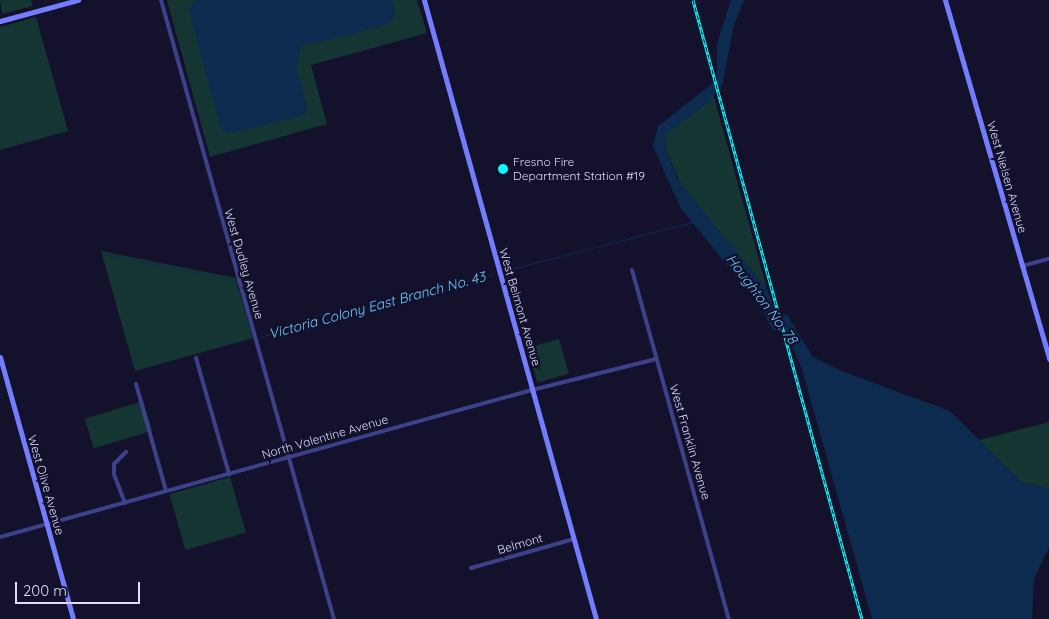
<!DOCTYPE html>
<style>
body{margin:0}
#map{position:relative;width:1049px;height:619px;overflow:hidden;background:#13112b;font-family:Quicksand,sans-serif}
div>[style]{position:absolute}
[style*='--x']{left:calc(var(--x)*1px);top:calc(var(--y)*1px);width:calc(var(--w)*1px);rotate:calc(var(--a)*1deg)}
.green>*{inset:0;background:#143531;transform-origin:0 0}
.water>*{inset:0;background:#0d2b4e}
.stream>*{height:1px;margin:-0.5px;padding:0 0.5px;transform-origin:0.5px;border-radius:0.5px;background:#0d2b4e}
.street>*{height:4px;margin:-2px;padding:0 2px;transform-origin:2px;border-radius:2px;background:#3d418a}
.secondary>*{height:5px;margin:-2.5px;padding:0 2.5px;transform-origin:2.5px;border-radius:2.5px;background:#737dfe}
.rail>*{height:3px;margin-top:-1.5px;transform-origin:0;background:repeating-linear-gradient(90deg,#13112b 0 4px,#09fbfe 0 8px);box-sizing:border-box;border-block:1px solid #09fbfe}
.dots>*{width:14px;height:14px;translate:-50% -50%;box-sizing:border-box;border:2px solid #13112b;border-radius:50%}
span{translate:-50% -50%;white-space:nowrap;text-align:center;line-height:1.15;-webkit-text-stroke:5px #13112b;paint-order:stroke}
.poi-label{font-size:12px;color:#dddcff}
.left{translate:0 -50%;text-align:left}
.street-label{font-size:12px;color:#dddcff}
.water-label{font-size:14px;color:#6ac7fe;font-style:italic}
.scale{position:absolute;left:15px;top:582px;width:125px;height:22px;box-sizing:border-box;border:2px solid #dddcff;border-top:0;padding-left:6px;font-size:15px;line-height:18px;white-space:nowrap;color:#dddcff;-webkit-text-stroke:4px #13112b;paint-order:stroke}
</style>
<div id="map">
<div class="green">
<div style="clip-path:polygon(0 0,31px 0,33px 6px,2px 14px)"></div>
<div style="clip-path:polygon(167px 0,417px 0,427px 33px,311px 65px,327px 124px,210px 157px)"></div>
<div style="clip-path:polygon(36px 17px,68px 131px,0 150px,0 27px)"></div>
<div style="clip-path:polygon(714px 97px,767px 289px,683px 189px,666px 150px,665px 135px,671px 129px)"></div>
<div style="clip-path:polygon(101px 251px,236px 278px,253px 338px,135px 371px)"></div>
<div style="left:559px;top:339px;width:36px;height:33px;rotate:74deg"></div>
<div style="left:143px;top:401px;width:31px;height:61px;rotate:73deg"></div>
<div style="clip-path:polygon(1049px 422px,1049px 489px,1022px 482px,979px 440px)"></div>
<div style="left:230px;top:477px;width:58px;height:63px;rotate:74deg"></div>
</div>
<div class="water">
<div style="clip-path:polygon(197px 0,392px 0,395px 13px,392px 21px,377px 28px,302px 46px,296px 66px,307px 107px,305px 115px,227px 134px,221px 129px,188px 7px)"></div>
<div style="clip-path:polygon(731px 0,744px 0,734px 25px,722px 86px,715px 90px,714px 97px,705px 105px,665px 135px,666px 150px,678px 180px,767px 289px,776px 314px,787px 315px,813px 357px,844px 372px,950px 411px,1022px 482px,1049px 489px,1049px 547px,1034px 579px,1032px 619px,872px 619px,802px 369px,786px 332px,773px 330px,757px 302px,680px 207px,653px 146px,658px 126px,717px 80px,717px 43px)"></div>
</div>
<div class="stream">
<div style="--x:100;--y:253;--w:138;--a:11.3"></div>
<div style="--x:235;--y:280;--w:62;--a:72.1"></div>
<div style="--x:507;--y:270;--w:191;--a:-14.5"></div>
<div style="--x:260;--y:337;--w:241;--a:-15.1"></div>
</div>
<div class="street">
<div style="--x:161;--y:0;--w:643;--a:74.39"></div>
<div style="--x:1022;--y:266;--w:28;--a:-15"></div>
<div style="--x:632;--y:270;--w:362;--a:74.5"></div>
<div style="--x:196;--y:358;--w:121;--a:74.1"></div>
<div style="--x:136;--y:384;--w:111;--a:74.3"></div>
<div style="--x:125;--y:503;--w:31;--a:-111"></div>
<div style="--x:114;--y:474;--w:10;--a:-90"></div>
<div style="--x:114;--y:464;--w:17;--a:-45"></div>
<div style="--x:0;--y:537;--w:552;--a:-15.45"></div>
<div style="--x:532;--y:390;--w:128;--a:-14"></div>
<div style="--x:471;--y:568;--w:107;--a:-15.7"></div>
</div>
<div class="secondary">
<div style="--x:424;--y:0;--w:642;--a:74.47"></div>
<div style="--x:945;--y:0;--w:374;--a:73.8"></div>
<div style="--x:0;--y:21;--w:81;--a:-15.1"></div>
<div style="--x:0;--y:357;--w:272;--a:74.4"></div>
</div>
<div class="rail">
<div style="--x:693;--y:0;--w:642;--a:74.73"></div>
</div>
<div class="dots">
<div style="left:503px;top:169px;background:#09fbfe"></div>
</div>
<div class="poi-label">
<span class="left" style="left:513px;top:169px">Fresno Fire<br>Department Station #19</span>
</div>
<div class="street-label">
<span style="left:1007px;top:177px;rotate:74deg">West Nielsen Avenue</span>
<span style="left:244px;top:264px;rotate:74deg">West Dudley Avenue</span>
<span style="left:520px;top:307px;rotate:74deg">West Belmont Avenue</span>
<span style="left:325px;top:437px;rotate:-16deg">North Valentine Avenue</span>
<span style="left:690px;top:442px;rotate:74deg">West Franklin Avenue</span>
<span style="left:46px;top:485px;rotate:74deg">West Olive Avenue</span>
<span style="left:520px;top:544px;rotate:-16deg">Belmont</span>
</div>
<div class="water-label">
<span style="left:762px;top:299px;rotate:53deg">Houghton No. 78</span>
<span style="left:377px;top:305px;rotate:-15deg">Victoria Colony East Branch No. 43</span>
</div>
<div class="scale">200 m</div>
</div>
